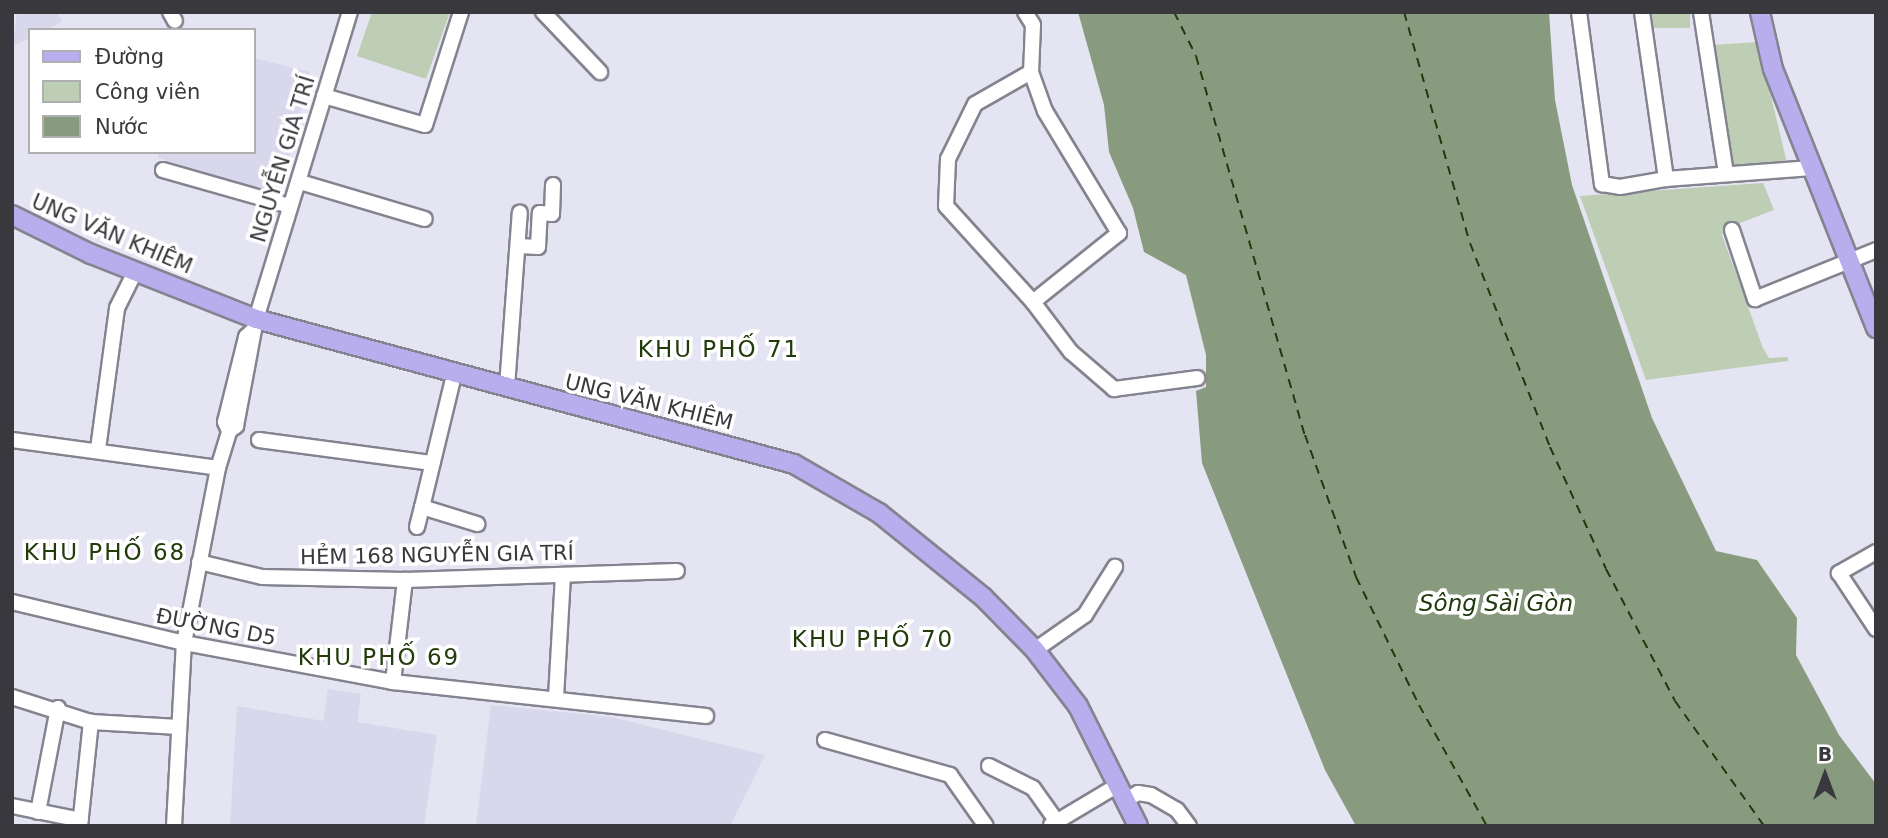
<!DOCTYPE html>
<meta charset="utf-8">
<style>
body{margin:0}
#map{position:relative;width:1888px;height:838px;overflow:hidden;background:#e5e4f2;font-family:"DejaVu Sans",sans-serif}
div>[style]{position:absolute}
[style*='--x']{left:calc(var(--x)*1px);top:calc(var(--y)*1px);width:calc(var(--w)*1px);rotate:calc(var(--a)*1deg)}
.built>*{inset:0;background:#d8d7eb}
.green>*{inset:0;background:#beceb5;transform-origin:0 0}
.water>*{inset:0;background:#899b7f}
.ferry>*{height:2px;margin-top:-1px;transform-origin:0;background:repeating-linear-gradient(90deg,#21390d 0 9px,transparent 0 16px)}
.roads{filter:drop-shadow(2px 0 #848390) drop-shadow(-2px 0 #848390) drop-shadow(0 2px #848390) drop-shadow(0 -2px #848390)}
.minor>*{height:14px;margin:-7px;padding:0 7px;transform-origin:7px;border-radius:7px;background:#fff}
.major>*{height:18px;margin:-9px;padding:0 9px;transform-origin:9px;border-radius:9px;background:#b8aeed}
span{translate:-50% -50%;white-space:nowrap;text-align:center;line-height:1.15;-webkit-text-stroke:7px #fff;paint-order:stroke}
.street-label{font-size:21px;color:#38383d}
.neighbourhood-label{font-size:23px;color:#213b0b;letter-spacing:2px}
.water-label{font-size:23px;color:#21390d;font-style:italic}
.frame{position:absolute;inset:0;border:14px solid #38383d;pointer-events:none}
.legend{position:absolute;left:28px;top:28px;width:228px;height:126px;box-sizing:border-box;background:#fff;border:2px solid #afafb1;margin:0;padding:9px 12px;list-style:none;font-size:21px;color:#38383d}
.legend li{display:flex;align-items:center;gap:14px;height:35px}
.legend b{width:35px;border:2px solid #afafb1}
.north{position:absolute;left:1790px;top:740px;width:70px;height:70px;-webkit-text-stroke:5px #fff;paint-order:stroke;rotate:0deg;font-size:19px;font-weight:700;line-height:28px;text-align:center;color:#38383d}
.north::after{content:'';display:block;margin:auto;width:24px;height:32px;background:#38383d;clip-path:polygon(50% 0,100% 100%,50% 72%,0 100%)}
</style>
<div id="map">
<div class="built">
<div style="clip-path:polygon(17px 12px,57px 12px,62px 22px,46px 30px,30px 30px,30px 38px,13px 46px)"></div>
<div style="clip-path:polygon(254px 58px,310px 72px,280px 195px,158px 158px,159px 152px,254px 152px)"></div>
<div style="clip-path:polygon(328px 689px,361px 694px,357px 722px,437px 735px,424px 826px,230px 826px,237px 706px,323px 721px)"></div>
<div style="clip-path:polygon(491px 705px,611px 717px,765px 755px,730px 826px,476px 826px)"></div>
</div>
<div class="green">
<div style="clip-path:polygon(372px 12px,450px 12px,426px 79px,357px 56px)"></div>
<div style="left:1650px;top:12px;width:40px;height:16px"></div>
<div style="clip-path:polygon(1758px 42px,1787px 163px,1730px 167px,1711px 45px)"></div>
<div style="clip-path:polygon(1763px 183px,1774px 210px,1724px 229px,1722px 235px,1763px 348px,1769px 358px,1788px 357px,1788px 361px,1646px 380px,1580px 196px)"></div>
</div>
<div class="water">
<div style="clip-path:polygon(1078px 12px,1549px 12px,1555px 100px,1572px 185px,1652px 418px,1716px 551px,1757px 560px,1797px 618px,1796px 655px,1839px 735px,1876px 784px,1876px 826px,1356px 826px,1325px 770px,1202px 463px,1196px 391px,1206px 387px,1206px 355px,1186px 275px,1144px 252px,1133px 208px,1109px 152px,1104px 105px)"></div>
</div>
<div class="ferry">
<div style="--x:1174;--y:12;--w:49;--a:63.4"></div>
<div style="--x:1196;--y:56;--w:394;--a:74"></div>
<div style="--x:1305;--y:435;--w:151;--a:70.2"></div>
<div style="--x:1356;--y:577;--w:143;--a:63.8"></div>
<div style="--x:1419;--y:705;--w:139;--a:60.7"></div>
<div style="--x:1404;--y:12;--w:240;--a:74.1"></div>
<div style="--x:1470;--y:243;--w:219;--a:68.6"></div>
<div style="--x:1550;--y:447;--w:134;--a:65.3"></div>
<div style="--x:1606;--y:569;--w:149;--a:62.4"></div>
<div style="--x:1675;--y:701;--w:153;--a:54.5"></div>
</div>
<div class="roads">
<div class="minor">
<div style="--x:170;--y:12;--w:10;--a:61"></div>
<div style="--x:543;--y:12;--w:83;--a:46.5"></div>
<div style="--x:1025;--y:12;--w:15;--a:58"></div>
<div style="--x:1033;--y:25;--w:47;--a:92.4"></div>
<div style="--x:1031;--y:72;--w:41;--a:70.3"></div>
<div style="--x:1045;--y:111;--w:143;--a:58.8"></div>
<div style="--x:1119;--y:233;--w:110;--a:141.3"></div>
<div style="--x:1033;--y:302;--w:63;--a:52.8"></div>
<div style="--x:1071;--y:352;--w:57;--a:40.7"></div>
<div style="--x:1114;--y:389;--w:84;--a:-7.5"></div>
<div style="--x:1579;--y:12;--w:174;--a:82.4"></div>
<div style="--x:1602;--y:184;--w:18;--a:9"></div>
<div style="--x:1620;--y:187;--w:47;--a:-9.9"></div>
<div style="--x:1666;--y:179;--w:146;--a:-4.3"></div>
<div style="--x:1642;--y:12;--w:169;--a:81.8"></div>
<div style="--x:1701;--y:12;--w:164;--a:81.2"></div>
<div style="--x:1031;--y:72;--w:64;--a:150.3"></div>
<div style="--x:975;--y:104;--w:61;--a:116.1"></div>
<div style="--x:948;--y:159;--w:47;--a:92.4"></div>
<div style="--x:946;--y:206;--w:130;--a:47.8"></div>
<div style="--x:324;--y:96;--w:105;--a:16"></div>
<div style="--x:425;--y:125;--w:119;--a:-72.3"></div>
<div style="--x:163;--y:170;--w:131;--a:15.9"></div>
<div style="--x:300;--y:182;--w:130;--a:16.5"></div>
<div style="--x:1732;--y:230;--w:73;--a:71.6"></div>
<div style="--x:1755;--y:299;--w:131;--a:-22"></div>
<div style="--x:518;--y:246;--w:20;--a:3"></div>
<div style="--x:538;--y:247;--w:34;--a:-87"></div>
<div style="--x:540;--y:213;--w:12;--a:5"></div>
<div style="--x:552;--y:214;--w:29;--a:-88"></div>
<div style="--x:454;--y:375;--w:136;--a:103.6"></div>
<div style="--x:422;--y:507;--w:58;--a:17.2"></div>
<div style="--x:507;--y:387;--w:175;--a:-85.8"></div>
<div style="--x:229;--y:431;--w:10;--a:-114"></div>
<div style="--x:225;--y:422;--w:88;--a:-76.1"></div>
<div style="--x:246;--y:337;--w:10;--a:-45"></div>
<div style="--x:12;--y:440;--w:208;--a:7.7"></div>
<div style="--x:259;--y:440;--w:175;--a:7.6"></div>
<div style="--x:98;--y:449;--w:142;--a:-82.3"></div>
<div style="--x:117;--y:308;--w:40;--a:-63.4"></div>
<div style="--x:417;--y:527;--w:21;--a:-76"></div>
<div style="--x:1876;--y:552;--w:43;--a:150.4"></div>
<div style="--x:1839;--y:573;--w:67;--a:56.5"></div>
<div style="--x:199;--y:562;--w:65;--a:13.4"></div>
<div style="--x:262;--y:577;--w:143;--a:1.2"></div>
<div style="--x:405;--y:580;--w:272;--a:-1.9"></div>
<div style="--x:12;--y:602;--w:177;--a:13.4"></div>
<div style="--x:184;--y:643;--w:213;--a:10.6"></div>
<div style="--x:393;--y:682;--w:315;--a:6.2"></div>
<div style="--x:1035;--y:650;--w:61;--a:-35"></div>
<div style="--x:1085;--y:615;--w:57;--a:-58"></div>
<div style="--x:393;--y:682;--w:103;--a:-83.3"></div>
<div style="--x:12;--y:697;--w:83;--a:17.6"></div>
<div style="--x:91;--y:722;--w:88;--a:3.3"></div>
<div style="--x:556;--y:697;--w:122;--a:-86.7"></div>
<div style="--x:825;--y:740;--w:130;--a:15.6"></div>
<div style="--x:950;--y:775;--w:62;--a:54.8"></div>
<div style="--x:989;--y:766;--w:49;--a:26.6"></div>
<div style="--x:1033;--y:788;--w:47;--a:54.6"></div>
<div style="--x:1126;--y:800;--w:14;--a:-30"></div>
<div style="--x:1138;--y:793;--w:13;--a:9"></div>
<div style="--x:1151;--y:795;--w:30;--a:30"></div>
<div style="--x:1177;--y:810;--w:20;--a:53"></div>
<div style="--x:12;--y:806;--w:70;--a:11.5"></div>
<div style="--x:38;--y:812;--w:106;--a:-79.1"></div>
<div style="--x:1051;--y:825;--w:78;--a:-30.8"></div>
<div style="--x:80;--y:826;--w:105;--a:-84"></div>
<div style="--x:174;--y:826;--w:183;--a:-86.9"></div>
<div style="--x:184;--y:643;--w:178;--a:-79"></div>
<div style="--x:218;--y:468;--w:39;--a:-73"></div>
<div style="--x:229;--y:431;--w:9;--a:-36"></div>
<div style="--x:236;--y:426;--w:109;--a:-79.4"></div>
<div style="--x:256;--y:319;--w:321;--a:-73"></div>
</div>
<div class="major">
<div style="--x:1760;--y:12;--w:58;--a:77.2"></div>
<div style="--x:1773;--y:69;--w:279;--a:68.3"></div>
<div style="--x:12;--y:215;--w:88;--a:26.3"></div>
<div style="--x:91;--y:254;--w:177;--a:21.5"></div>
<div style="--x:256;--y:319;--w:557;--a:15.08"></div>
<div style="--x:794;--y:464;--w:98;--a:30"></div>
<div style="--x:879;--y:513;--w:134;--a:38.9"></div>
<div style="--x:983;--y:597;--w:74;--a:45.5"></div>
<div style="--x:1035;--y:650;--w:71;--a:52.5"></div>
<div style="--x:1078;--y:706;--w:134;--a:63.4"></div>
</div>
</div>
<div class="street-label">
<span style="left:283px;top:159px;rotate:-73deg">NGUYỄN GIA TRÍ</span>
<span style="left:112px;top:234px;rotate:23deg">UNG VĂN KHIÊM</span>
<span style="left:649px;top:402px;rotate:14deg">UNG VĂN KHIÊM</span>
<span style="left:437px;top:555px;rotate:-1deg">HẺM 168 NGUYỄN GIA TRÍ</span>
<span style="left:216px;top:627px;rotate:11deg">ĐƯỜNG D5</span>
</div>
<div class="neighbourhood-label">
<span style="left:719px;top:349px">KHU PHỐ 71</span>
<span style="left:105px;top:552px">KHU PHỐ 68</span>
<span style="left:873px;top:639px">KHU PHỐ 70</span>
<span style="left:379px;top:657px">KHU PHỐ 69</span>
</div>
<div class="water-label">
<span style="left:1496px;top:603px">Sông Sài Gòn</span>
</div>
<div class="frame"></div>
<ul class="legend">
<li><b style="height:9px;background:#b8aeed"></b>Đường</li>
<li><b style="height:19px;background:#beceb5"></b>Công viên</li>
<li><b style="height:19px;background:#899b7f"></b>Nước</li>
</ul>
<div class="north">B</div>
</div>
